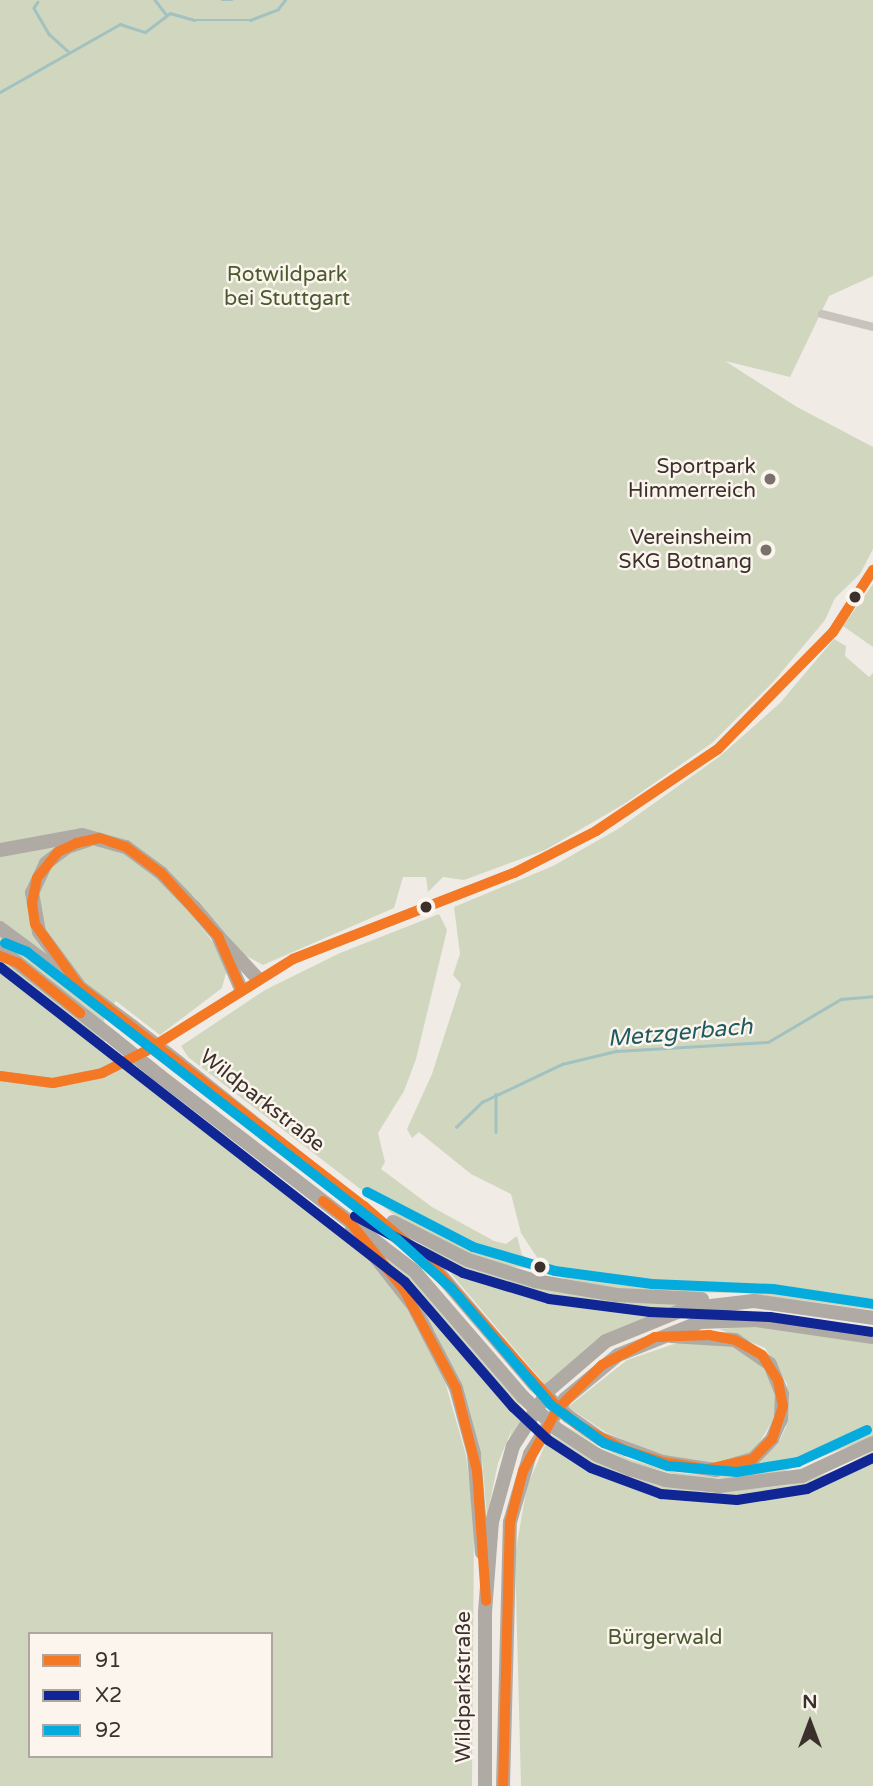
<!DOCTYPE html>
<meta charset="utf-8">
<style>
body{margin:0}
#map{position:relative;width:873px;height:1786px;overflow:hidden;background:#f0ebe5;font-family:"Varela Round",sans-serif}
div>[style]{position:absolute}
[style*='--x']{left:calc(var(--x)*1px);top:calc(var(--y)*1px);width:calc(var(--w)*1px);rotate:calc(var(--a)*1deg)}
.green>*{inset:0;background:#d1d6bf}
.stream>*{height:2.5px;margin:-1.25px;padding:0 1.25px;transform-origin:1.25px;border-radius:1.25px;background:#a1c2c1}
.street>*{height:8px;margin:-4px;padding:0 4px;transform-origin:4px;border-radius:4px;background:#c9c3be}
.secondary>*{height:10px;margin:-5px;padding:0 5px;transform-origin:5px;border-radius:5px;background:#bab3ae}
.highway>*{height:14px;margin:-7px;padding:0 7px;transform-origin:7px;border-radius:7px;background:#afaaa4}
.highway-bridge>*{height:14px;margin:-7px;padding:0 7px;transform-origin:7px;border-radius:7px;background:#afaaa4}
.bus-1>*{height:10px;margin:-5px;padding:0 5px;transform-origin:5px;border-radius:5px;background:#f57924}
.bus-2>*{height:10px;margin:-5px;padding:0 5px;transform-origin:5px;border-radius:5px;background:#102694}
.bus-3>*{height:10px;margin:-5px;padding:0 5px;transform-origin:5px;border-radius:5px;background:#06abde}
.dots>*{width:19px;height:19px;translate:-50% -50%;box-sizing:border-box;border:4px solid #fbf5ee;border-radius:50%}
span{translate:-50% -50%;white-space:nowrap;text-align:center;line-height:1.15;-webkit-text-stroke:5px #fbf5ee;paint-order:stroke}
.park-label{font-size:21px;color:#4a5a2e}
.poi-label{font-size:21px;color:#3b302b}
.right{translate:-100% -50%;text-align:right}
.street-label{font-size:21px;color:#3b302b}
.water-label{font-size:23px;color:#1f5a5e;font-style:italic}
.legend{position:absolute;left:28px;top:1632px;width:245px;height:126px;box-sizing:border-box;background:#fbf5ee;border:2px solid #aea6a0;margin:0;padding:9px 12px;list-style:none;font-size:21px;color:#3b302b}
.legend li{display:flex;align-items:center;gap:14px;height:35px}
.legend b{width:35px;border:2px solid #aea6a0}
.north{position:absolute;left:775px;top:1688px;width:70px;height:70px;-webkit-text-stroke:5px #fbf5ee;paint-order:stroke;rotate:0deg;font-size:19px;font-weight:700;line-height:28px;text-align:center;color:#3b302b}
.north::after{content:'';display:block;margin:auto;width:24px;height:32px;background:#3b302b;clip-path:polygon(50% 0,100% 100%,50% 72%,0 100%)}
</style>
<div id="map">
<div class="green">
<div style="clip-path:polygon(evenodd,0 0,873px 0,873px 276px,829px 296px,790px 377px,725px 361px,797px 407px,873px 447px,873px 549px,860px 574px,835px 598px,825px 620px,774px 681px,712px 743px,624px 804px,545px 850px,464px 880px,443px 877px,428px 892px,426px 877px,403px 877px,394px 908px,263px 965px,243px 954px,193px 895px,185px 906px,215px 945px,227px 969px,222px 988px,160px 1035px,116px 1001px,104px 1016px,105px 1046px,313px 1207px,370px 1261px,404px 1304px,443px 1375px,466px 1455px,474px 1523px,472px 1786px,0 1786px,0 0,30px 1634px,271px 1634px,271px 1756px,30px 1756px,30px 1634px)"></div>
<div style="clip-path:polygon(873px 584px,873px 647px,843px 626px)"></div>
<div style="clip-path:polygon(834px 639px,846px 646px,845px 656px,869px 677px,873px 673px,873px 1310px,745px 1293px,634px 1292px,566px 1279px,546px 1271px,521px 1233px,511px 1194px,471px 1174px,419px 1132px,412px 1138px,407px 1129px,432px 1074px,461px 984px,453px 975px,460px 954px,454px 907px,553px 866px,618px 829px,719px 757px,780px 703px)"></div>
<div style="clip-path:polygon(439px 914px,447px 930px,416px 1059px,404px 1091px,378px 1133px,385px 1162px,381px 1169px,432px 1207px,494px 1241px,506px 1244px,517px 1236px,522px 1255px,541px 1265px,541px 1270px,507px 1266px,464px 1252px,397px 1217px,188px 1057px,181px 1046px,265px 990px,340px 953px)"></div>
<div style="clip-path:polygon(419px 1244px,478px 1269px,681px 1304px,610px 1333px,545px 1385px,442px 1263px)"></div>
<div style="clip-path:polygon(378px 1249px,421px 1287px,526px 1412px,508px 1443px,513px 1427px,498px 1463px,487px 1516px,482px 1459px,463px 1391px,435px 1331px)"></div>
<div style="clip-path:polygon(758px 1325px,873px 1343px,873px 1437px,777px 1474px,710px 1479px,675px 1474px,636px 1464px,602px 1448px,564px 1425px,629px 1459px,673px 1472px,719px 1477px,748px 1469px,778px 1444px,786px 1427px,787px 1384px,765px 1348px,719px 1329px)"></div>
<div style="clip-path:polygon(680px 1342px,729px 1344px,765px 1367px,775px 1388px,775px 1417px,754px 1451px,735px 1461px,711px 1464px,666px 1457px,607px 1433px,568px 1407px,627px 1360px)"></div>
<div style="clip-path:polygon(550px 1434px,634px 1478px,710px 1493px,790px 1485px,835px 1471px,873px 1451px,873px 1786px,521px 1786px,515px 1555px,527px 1486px)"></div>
</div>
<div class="stream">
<div style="--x:155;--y:0;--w:18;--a:52"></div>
<div style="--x:222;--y:0;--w:10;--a:0"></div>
<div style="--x:38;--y:2;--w:7;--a:124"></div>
<div style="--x:34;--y:8;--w:30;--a:60"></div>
<div style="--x:49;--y:34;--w:25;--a:42"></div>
<div style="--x:0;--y:92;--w:138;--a:-29.5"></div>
<div style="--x:120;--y:24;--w:26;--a:18"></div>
<div style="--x:145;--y:32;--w:31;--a:-37"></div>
<div style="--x:170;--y:13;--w:25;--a:16"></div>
<div style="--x:194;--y:20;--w:56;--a:0"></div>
<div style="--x:250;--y:20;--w:30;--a:-21"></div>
<div style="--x:278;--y:9;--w:11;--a:-52"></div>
<div style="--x:496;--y:1094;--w:38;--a:90"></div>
<div style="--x:456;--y:1127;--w:36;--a:-44"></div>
<div style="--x:482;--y:1102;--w:89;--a:-25.4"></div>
<div style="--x:562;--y:1064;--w:56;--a:-13.5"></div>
<div style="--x:616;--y:1051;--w:152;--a:-3.4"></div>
<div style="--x:768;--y:1042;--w:85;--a:-30.5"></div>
<div style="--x:841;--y:999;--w:32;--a:-5"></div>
</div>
<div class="street">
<div style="--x:822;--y:314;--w:53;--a:14.3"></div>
</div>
<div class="secondary">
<div style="--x:0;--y:1076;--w:53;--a:7.5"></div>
<div style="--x:53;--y:1083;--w:50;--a:-11.5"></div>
<div style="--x:102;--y:1073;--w:49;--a:-26.6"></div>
<div style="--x:146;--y:1051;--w:173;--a:-32"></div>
<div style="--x:293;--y:959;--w:237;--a:-21.3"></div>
<div style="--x:514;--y:873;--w:92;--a:-27.1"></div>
<div style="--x:596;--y:831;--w:147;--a:-33.9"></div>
<div style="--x:718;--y:749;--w:164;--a:-45.5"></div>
<div style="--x:833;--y:632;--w:74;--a:-57.2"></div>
</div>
<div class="highway">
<div style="--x:0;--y:850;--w:83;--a:-10.4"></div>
<div style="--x:82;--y:835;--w:46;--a:15.3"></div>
<div style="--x:126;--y:847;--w:44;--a:36.6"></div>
<div style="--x:161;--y:873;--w:47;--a:45.9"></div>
<div style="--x:194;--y:907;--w:38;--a:50"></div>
<div style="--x:218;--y:936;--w:58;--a:66.5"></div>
<div style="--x:0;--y:928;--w:164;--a:36.6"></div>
<div style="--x:219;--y:937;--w:57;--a:47.1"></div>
<div style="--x:0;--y:949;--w:145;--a:38.3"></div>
<div style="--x:79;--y:986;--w:67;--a:-126.5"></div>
<div style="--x:39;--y:932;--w:40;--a:-100"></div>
<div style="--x:32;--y:893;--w:33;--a:-65"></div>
<div style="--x:46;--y:863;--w:26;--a:-37"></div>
<div style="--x:67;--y:847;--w:22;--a:-18"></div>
<div style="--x:179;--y:1063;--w:324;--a:38.6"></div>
<div style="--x:432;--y:1265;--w:157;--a:49.4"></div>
<div style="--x:160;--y:1076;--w:322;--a:37.5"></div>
<div style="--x:415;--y:1272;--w:165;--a:49.2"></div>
<div style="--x:393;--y:1222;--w:84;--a:26.9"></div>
<div style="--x:468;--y:1260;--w:70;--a:17.4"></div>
<div style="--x:535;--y:1281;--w:83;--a:9.7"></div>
<div style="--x:617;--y:1295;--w:85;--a:2.7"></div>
<div style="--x:352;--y:1227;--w:99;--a:52"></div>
<div style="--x:413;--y:1305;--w:93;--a:62.6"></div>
<div style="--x:456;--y:1388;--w:68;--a:74.7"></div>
<div style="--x:474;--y:1454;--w:99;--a:85.4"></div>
<div style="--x:568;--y:1416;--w:40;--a:34.9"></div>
<div style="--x:601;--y:1439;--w:66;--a:20.4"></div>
<div style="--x:663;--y:1462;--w:54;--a:8.6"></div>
<div style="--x:716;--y:1470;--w:39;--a:-17"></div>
<div style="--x:753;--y:1459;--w:28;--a:-46"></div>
<div style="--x:772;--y:1439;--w:22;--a:-66"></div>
<div style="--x:781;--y:1419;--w:25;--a:-88"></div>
<div style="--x:782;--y:1394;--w:32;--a:-112"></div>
<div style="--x:770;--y:1364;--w:42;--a:-145.6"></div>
<div style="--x:735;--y:1340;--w:64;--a:-176.4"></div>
<div style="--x:557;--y:1429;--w:48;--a:33"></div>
<div style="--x:597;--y:1455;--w:36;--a:23"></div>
<div style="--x:630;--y:1469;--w:37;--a:17"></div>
<div style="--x:665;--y:1480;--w:54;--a:6.3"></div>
<div style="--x:719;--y:1486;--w:84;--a:-6.9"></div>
<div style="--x:802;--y:1476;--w:78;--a:-24.9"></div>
<div style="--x:485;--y:1786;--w:174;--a:-90"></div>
<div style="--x:485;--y:1612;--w:90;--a:-85.6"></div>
<div style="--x:492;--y:1522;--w:79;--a:-74.6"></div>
<div style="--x:513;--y:1446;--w:67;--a:-57.3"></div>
<div style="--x:549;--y:1390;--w:75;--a:-40.7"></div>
<div style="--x:606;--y:1341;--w:85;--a:-22.1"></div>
<div style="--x:685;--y:1309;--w:69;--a:-6.6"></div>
<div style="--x:754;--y:1301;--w:120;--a:8.1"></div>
<div style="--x:503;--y:1786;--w:264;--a:-88.5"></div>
<div style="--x:510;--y:1522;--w:71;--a:-73.6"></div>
<div style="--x:530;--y:1454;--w:65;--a:-57.5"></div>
<div style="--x:565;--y:1399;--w:69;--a:-39.7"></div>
<div style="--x:618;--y:1355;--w:88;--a:-21.9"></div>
<div style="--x:700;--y:1322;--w:56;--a:-2"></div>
<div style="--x:756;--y:1320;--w:118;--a:8.3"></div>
</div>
<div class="highway-bridge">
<div style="--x:132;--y:1026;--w:60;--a:38.2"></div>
<div style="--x:114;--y:1039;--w:59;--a:38.8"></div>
<div style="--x:534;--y:1384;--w:47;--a:43.3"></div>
<div style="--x:523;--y:1397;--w:47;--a:43.3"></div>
</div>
<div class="bus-1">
<div style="--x:0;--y:956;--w:19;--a:21"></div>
<div style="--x:18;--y:963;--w:80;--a:38.9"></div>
<div style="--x:241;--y:989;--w:58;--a:-113.5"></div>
<div style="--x:218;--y:936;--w:85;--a:-132.1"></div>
<div style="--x:161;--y:873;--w:44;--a:-143.4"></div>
<div style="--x:126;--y:847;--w:28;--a:-161"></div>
<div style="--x:100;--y:838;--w:24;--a:168"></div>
<div style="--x:77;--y:843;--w:21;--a:155"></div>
<div style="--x:58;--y:852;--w:33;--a:129"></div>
<div style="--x:37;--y:878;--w:25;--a:101"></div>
<div style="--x:32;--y:903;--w:21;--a:82"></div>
<div style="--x:35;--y:924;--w:76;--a:54.6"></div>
<div style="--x:79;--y:986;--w:360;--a:37.7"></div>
<div style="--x:364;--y:1206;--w:90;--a:40.9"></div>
<div style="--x:432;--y:1265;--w:191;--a:48.6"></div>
<div style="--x:0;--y:1076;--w:53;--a:7.5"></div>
<div style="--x:53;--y:1083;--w:50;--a:-11.5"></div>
<div style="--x:102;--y:1073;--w:49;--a:-26.6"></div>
<div style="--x:146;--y:1051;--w:173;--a:-32"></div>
<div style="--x:293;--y:959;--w:237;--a:-21.3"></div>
<div style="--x:514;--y:873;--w:92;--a:-27.1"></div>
<div style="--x:596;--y:831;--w:147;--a:-33.9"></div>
<div style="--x:718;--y:749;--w:164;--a:-45.5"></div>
<div style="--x:833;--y:632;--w:74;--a:-57.2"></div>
<div style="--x:323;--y:1201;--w:34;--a:38"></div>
<div style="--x:350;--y:1222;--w:87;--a:51.5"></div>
<div style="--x:404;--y:1290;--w:111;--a:62"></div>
<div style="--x:456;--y:1388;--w:86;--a:75.8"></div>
<div style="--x:477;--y:1471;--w:130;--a:86"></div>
<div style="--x:709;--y:1335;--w:26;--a:11"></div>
<div style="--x:735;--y:1340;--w:31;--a:29"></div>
<div style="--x:762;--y:1355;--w:31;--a:58"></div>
<div style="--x:778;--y:1381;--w:25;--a:79"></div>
<div style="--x:783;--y:1406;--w:35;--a:108"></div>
<div style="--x:772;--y:1439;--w:28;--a:134"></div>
<div style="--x:753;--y:1459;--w:47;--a:167.7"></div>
<div style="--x:707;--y:1469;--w:45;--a:-171"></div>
<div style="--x:663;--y:1462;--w:39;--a:-163"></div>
<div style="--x:626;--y:1451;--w:55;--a:-151.6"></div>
<div style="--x:578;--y:1425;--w:26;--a:-140"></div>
<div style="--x:558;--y:1408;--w:62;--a:-44.3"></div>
<div style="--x:602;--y:1365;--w:60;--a:-27.8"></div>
<div style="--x:655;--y:1337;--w:54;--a:-2.1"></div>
<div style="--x:503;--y:1786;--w:264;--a:-88.5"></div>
<div style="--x:510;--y:1522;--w:53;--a:-75.7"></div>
<div style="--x:523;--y:1471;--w:72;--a:-60.9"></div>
</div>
<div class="bus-2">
<div style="--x:0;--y:967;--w:513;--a:37.87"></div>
<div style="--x:405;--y:1282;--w:165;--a:49.2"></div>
<div style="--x:513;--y:1407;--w:48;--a:43.3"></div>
<div style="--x:548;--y:1440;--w:51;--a:33.1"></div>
<div style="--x:591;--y:1468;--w:75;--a:20.4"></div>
<div style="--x:661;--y:1494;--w:76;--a:4.5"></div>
<div style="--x:737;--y:1500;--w:71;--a:-8.9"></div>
<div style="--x:807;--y:1489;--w:73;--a:-25.2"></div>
<div style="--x:355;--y:1216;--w:122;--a:27.8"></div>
<div style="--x:463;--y:1273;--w:90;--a:16.8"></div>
<div style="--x:549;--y:1299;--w:102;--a:7.3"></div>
<div style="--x:650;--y:1312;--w:120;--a:2.4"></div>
<div style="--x:770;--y:1317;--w:102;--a:8.4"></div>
</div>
<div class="bus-3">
<div style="--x:5;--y:943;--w:24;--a:22"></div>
<div style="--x:27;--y:952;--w:468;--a:37.8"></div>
<div style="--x:397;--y:1239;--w:73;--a:42.2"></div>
<div style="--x:451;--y:1288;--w:154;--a:49.5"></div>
<div style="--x:551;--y:1405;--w:65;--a:35.6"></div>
<div style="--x:604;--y:1443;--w:68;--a:19.8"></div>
<div style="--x:668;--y:1466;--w:69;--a:5"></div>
<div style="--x:737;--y:1472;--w:62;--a:-9.3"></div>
<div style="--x:798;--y:1462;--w:76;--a:-24.9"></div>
<div style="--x:367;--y:1192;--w:119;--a:27.4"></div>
<div style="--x:473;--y:1247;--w:85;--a:16.3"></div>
<div style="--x:555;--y:1271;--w:98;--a:7.6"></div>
<div style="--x:652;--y:1284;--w:121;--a:2.4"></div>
<div style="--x:773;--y:1289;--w:101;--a:8.5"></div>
</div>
<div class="dots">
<div style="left:770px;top:479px;background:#7a716c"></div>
<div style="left:766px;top:550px;background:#7a716c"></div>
<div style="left:855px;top:597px;background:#3b302b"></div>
<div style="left:426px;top:907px;background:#3b302b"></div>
<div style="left:540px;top:1267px;background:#3b302b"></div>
</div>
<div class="park-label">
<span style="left:287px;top:287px">Rotwildpark<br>bei Stuttgart</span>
<span style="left:665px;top:1638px">Bürgerwald</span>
</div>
<div class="poi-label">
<span class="right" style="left:756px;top:479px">Sportpark<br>Himmerreich</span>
<span class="right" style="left:752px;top:550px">Vereinsheim<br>SKG Botnang</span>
</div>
<div class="street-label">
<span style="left:262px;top:1101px;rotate:38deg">Wildparkstraße</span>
<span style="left:464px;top:1687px;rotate:-90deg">Wildparkstraße</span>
</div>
<div class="water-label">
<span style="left:680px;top:1033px;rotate:-5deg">Metzgerbach</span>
</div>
<ul class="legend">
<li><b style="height:9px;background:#f57924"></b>91</li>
<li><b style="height:9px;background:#102694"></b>X2</li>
<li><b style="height:9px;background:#06abde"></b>92</li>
</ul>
<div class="north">N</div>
</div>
